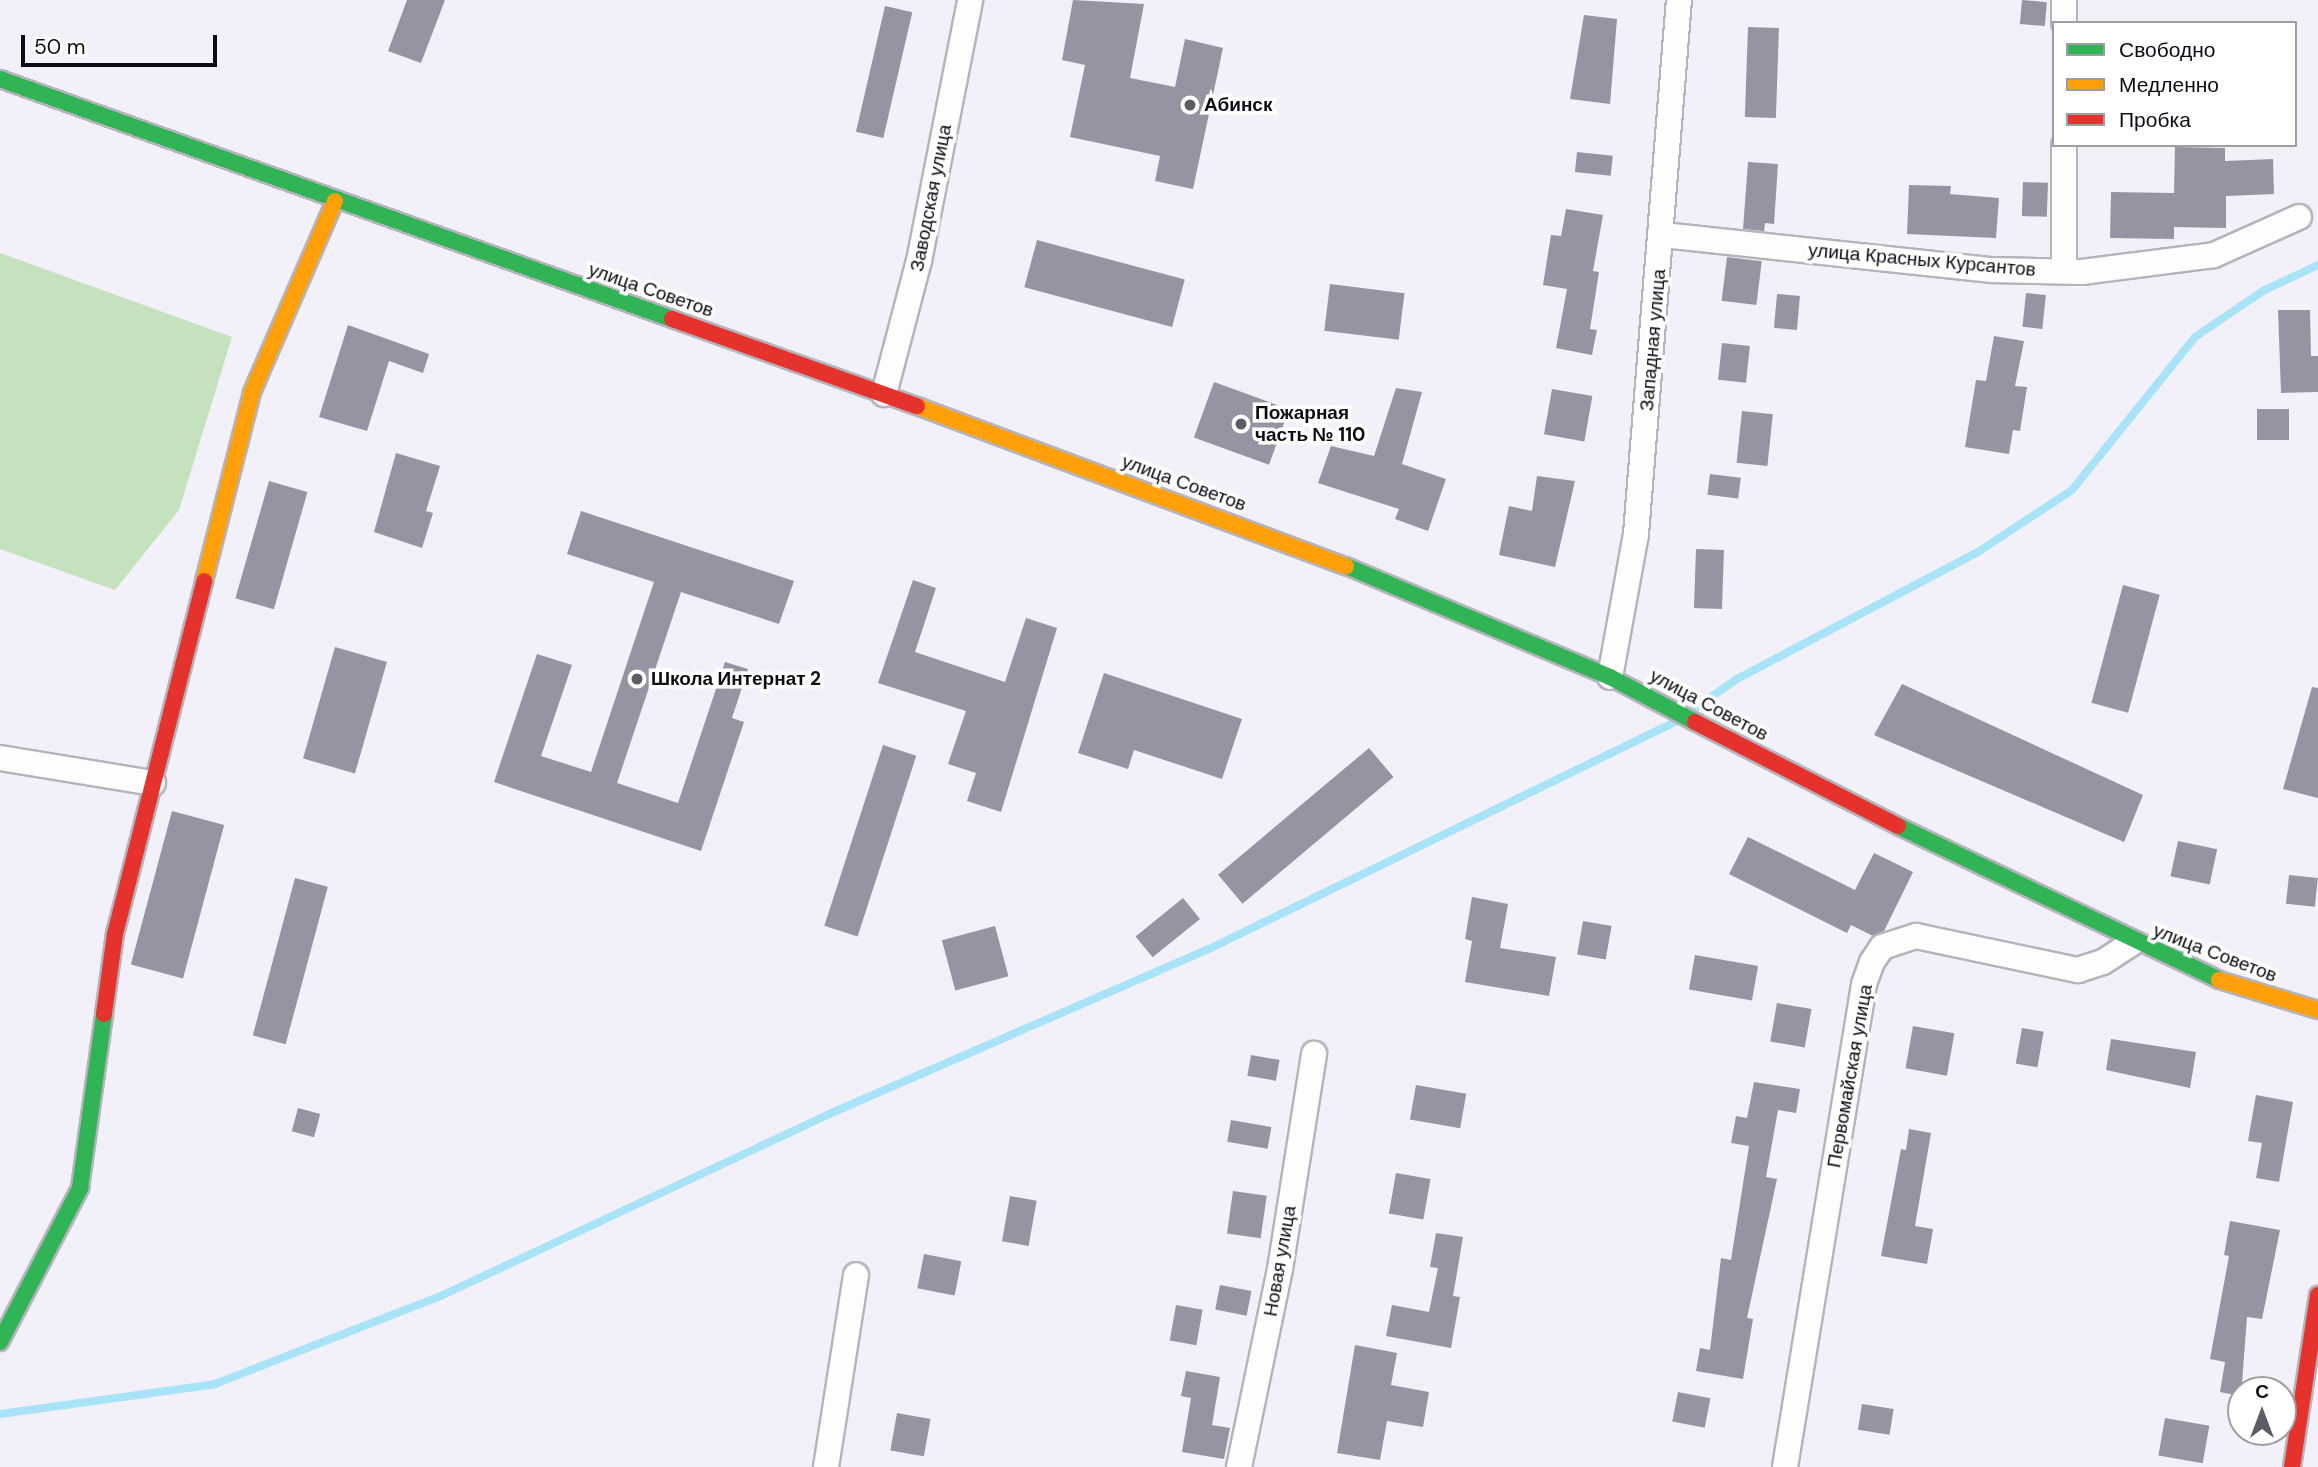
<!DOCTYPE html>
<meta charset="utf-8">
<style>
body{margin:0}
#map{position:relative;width:2318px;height:1467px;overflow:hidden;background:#f2f0f8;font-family:"DM Sans",sans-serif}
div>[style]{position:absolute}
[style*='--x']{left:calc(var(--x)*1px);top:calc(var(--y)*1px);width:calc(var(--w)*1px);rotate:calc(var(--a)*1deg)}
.green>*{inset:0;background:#c5e1be}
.stream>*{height:8px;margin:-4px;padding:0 4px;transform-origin:4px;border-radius:4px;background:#a8e3f7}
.building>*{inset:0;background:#9893a3;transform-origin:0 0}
.roads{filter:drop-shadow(2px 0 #b5b3bb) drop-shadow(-2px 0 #b5b3bb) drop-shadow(0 2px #b5b3bb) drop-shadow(0 -2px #b5b3bb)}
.street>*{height:24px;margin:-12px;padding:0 12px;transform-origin:12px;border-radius:12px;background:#fdfdfe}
.fast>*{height:16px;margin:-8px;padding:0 8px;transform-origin:8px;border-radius:8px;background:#30b455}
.slow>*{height:16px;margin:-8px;padding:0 8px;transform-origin:8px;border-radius:8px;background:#ff9f0a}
.jam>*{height:16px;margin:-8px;padding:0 8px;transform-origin:8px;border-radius:8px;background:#e5322d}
.dots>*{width:19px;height:19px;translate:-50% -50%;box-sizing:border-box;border:4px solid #fff;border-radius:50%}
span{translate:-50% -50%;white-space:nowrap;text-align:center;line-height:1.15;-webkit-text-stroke:7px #fff;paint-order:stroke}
.poi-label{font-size:19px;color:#0d0b13;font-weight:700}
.left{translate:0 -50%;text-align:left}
.street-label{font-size:19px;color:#0d0b13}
.legend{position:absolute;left:2052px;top:21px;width:245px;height:126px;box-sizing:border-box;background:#fff;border:2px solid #9e9da1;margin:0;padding:9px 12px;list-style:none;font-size:21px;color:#0d0b13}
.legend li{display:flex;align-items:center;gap:14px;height:35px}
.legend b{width:35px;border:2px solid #9e9da1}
.north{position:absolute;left:2227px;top:1376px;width:70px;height:70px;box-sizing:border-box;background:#fff;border:2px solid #9e9da1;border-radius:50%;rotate:0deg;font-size:19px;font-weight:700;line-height:28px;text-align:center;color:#0d0b13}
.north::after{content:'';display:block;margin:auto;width:24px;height:32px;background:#5d5b63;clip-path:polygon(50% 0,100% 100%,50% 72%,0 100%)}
.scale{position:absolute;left:21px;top:35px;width:196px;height:32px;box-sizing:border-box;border:4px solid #0d0b13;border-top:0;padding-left:9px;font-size:21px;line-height:24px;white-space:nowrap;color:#0d0b13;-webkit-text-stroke:5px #fff;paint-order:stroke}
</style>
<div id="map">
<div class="green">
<div style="clip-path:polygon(0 253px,232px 337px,179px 510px,115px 590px,0 549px)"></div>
</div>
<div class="stream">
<div style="--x:1691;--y:711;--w:56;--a:-34.8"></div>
<div style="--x:1737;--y:679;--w:272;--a:-27.8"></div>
<div style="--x:1978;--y:552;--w:113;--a:-33.4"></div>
<div style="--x:2072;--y:490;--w:196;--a:-51.2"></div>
<div style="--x:2195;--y:337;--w:82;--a:-34.1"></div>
<div style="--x:2263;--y:291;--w:61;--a:-25.3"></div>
<div style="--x:0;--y:1414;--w:217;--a:-7.9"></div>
<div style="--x:215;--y:1384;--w:245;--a:-21.3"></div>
<div style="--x:443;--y:1295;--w:434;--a:-25.1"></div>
<div style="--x:836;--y:1111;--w:411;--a:-23.5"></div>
<div style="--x:1213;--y:947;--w:514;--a:-25.97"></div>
</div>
<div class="building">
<div style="clip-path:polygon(407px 0,445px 0,421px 63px,388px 51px)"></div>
<div style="clip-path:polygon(1073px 0,1144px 4px,1130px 78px,1175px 87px,1185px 39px,1223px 48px,1193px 189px,1155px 181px,1160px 156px,1070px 137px,1085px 65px,1062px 60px)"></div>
<div style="left:2022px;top:0;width:25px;height:24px;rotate:5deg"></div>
<div style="left:885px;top:6px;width:28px;height:129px;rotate:13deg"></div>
<div style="clip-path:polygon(1584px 15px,1617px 19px,1610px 104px,1570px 99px)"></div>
<div style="left:1748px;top:27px;width:31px;height:90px;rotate:2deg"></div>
<div style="clip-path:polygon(2175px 147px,2225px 148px,2225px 161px,2273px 159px,2274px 194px,2226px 196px,2226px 228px,2174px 227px,2174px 239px,2110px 238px,2111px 192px,2174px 193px)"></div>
<div style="left:1577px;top:152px;width:36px;height:20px;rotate:6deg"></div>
<div style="clip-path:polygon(1748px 162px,1778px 164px,1774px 224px,1765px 223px,1764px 231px,1743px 229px)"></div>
<div style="left:2023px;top:182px;width:25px;height:34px;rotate:2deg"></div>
<div style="clip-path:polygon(1909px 185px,1951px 186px,1950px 194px,1999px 198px,1996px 238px,1907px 234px)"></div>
<div style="clip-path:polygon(1566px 209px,1603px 215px,1593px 271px,1599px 272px,1590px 329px,1597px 330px,1592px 355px,1556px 348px,1567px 289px,1543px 285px,1551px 235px,1561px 236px)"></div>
<div style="left:1037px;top:240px;width:153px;height:49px;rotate:15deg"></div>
<div style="left:1727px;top:257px;width:35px;height:44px;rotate:7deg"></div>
<div style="left:1330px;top:284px;width:75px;height:47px;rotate:7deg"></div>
<div style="left:2026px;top:293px;width:20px;height:34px;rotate:6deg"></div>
<div style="left:1777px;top:294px;width:23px;height:34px;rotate:5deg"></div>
<div style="clip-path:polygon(2278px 310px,2310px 310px,2311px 356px,2318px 356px,2318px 392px,2281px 393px)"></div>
<div style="clip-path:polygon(348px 325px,429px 354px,423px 373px,389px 361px,367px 431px,319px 417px)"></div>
<div style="clip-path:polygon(1994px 336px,2024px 341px,2015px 386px,2027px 387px,2020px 431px,2013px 430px,2009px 454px,1965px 447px,1976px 380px,1986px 381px)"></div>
<div style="left:1722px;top:343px;width:28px;height:37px;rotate:6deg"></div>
<div style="left:1214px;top:382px;width:80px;height:59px;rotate:20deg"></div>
<div style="clip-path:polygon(1396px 388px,1422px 392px,1402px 464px,1446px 479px,1428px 531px,1395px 519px,1399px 509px,1318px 483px,1331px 446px,1374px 456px)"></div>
<div style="left:1552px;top:389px;width:41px;height:46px;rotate:10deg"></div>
<div style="left:2257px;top:409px;width:32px;height:31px"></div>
<div style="left:1742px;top:411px;width:31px;height:52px;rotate:6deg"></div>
<div style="clip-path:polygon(396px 453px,440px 466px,426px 511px,433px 513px,422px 548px,374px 532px)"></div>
<div style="left:1710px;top:474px;width:31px;height:21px;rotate:7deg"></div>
<div style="clip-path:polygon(1537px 476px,1575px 481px,1555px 567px,1499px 555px,1509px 506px,1532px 511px)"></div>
<div style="left:269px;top:481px;width:40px;height:122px;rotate:16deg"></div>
<div style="clip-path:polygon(581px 511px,794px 581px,779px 624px,681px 592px,617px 783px,678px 803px,725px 662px,748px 669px,732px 718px,744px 722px,701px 851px,494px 782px,537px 654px,572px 665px,541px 756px,591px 772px,654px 582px,567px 554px)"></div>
<div style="left:1696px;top:549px;width:28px;height:59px;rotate:2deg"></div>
<div style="clip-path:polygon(913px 580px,936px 588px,915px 652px,1005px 682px,1026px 618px,1057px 628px,1001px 812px,967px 801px,976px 773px,948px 764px,966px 711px,878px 683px)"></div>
<div style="left:2123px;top:585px;width:38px;height:122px;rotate:15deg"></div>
<div style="left:335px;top:647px;width:54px;height:116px;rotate:16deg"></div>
<div style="clip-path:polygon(1104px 673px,1242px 719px,1222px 779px,1134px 750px,1128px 769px,1078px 753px)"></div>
<div style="clip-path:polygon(1902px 684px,2143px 795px,2124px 842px,1874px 735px)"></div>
<div style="clip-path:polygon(2312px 687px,2318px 688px,2318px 798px,2283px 789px)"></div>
<div style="left:883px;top:745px;width:35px;height:190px;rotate:18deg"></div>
<div style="left:1369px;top:748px;width:38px;height:197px;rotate:50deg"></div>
<div style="left:172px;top:811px;width:54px;height:159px;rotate:15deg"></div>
<div style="clip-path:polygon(1748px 837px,1855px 890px,1874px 853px,1913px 872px,1884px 931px,1873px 936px,1851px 925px,1847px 933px,1729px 874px)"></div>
<div style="left:2178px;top:841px;width:40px;height:36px;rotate:12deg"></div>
<div style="left:2289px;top:875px;width:29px;height:29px;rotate:6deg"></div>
<div style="left:295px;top:878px;width:34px;height:163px;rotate:15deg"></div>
<div style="clip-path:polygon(1472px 897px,1508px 904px,1500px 948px,1556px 957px,1549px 996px,1465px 982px,1472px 941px,1465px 939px)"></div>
<div style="left:1183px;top:898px;width:27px;height:61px;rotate:51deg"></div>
<div style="left:1583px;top:921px;width:29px;height:34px;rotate:10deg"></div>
<div style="left:995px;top:926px;width:52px;height:55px;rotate:75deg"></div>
<div style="left:1695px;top:955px;width:64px;height:35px;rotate:10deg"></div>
<div style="left:1777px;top:1003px;width:35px;height:39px;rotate:10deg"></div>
<div style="left:1913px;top:1026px;width:42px;height:43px;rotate:10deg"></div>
<div style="left:2022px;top:1028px;width:22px;height:36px;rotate:10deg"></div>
<div style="clip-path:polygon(2111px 1039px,2196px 1052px,2190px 1088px,2106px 1070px)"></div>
<div style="left:1251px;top:1055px;width:29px;height:21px;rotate:10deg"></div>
<div style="clip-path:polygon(1754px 1082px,1800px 1089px,1796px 1113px,1778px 1110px,1766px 1177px,1777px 1179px,1747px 1318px,1753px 1319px,1743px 1379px,1696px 1371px,1700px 1348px,1710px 1350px,1721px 1258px,1731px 1260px,1749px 1146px,1731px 1143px,1736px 1116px,1747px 1118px)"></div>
<div style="left:1416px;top:1085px;width:51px;height:35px;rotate:10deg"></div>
<div style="clip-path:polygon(2256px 1095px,2293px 1102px,2279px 1182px,2256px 1178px,2262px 1143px,2248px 1141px)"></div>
<div style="left:298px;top:1108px;width:23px;height:24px;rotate:15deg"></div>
<div style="left:1231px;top:1120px;width:41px;height:22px;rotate:10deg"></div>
<div style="clip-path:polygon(1909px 1129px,1931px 1133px,1915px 1226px,1933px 1229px,1927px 1264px,1881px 1256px,1901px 1149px,1906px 1150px)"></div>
<div style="left:1396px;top:1173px;width:35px;height:41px;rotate:10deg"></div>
<div style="left:1233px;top:1191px;width:34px;height:43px;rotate:8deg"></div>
<div style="left:1010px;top:1196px;width:27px;height:46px;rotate:10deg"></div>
<div style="clip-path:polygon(2230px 1221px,2280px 1230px,2262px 1319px,2247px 1317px,2241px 1396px,2220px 1392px,2225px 1362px,2210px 1359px,2229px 1256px,2224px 1255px)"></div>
<div style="clip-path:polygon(1436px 1233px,1463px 1237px,1453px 1296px,1460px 1297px,1451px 1348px,1386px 1336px,1392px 1305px,1429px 1312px,1438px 1268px,1430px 1267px)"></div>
<div style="left:924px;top:1254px;width:38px;height:35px;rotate:11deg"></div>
<div style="left:1220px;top:1285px;width:32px;height:25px;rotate:11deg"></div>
<div style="left:1176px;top:1305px;width:27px;height:36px;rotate:10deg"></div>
<div style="clip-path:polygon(1355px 1345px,1397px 1353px,1391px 1385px,1429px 1392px,1423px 1427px,1387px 1421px,1380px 1460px,1337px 1453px)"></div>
<div style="clip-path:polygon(1186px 1371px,1220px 1377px,1212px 1425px,1230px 1428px,1224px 1459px,1182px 1452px,1191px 1398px,1181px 1396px)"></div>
<div style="left:1678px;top:1392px;width:33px;height:30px;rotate:11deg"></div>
<div style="left:1862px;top:1404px;width:32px;height:26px;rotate:9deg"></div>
<div style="left:897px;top:1413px;width:34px;height:38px;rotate:10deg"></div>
<div style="left:2165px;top:1418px;width:45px;height:38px;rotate:10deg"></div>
</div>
<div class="roads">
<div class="street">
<div style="--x:2064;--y:23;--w:23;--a:-90"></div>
<div style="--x:1663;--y:235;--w:331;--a:6.1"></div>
<div style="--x:1992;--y:270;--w:90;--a:1.3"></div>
<div style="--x:2082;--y:272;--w:133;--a:-7.3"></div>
<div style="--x:2214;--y:255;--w:93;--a:-24.1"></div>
<div style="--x:2064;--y:271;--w:126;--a:-90"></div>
<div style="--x:884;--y:394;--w:138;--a:-75.3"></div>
<div style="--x:919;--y:261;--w:266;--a:-78.9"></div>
<div style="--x:1610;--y:677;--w:145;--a:-79.7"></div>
<div style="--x:1636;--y:534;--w:536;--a:-85.4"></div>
<div style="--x:0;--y:758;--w:155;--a:9.3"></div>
<div style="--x:826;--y:1467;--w:194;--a:-81.1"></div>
<div style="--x:1239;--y:1467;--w:202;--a:-78.3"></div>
<div style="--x:1280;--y:1269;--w:218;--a:-81"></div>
<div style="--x:1785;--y:1467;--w:489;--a:-80.7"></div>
<div style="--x:1864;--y:984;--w:23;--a:-70"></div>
<div style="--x:1872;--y:962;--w:18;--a:-56"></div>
<div style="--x:1882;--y:947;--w:36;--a:-18"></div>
<div style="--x:1916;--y:936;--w:166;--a:11.9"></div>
<div style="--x:2078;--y:970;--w:26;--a:-18"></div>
<div style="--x:2103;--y:962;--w:35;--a:-33"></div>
</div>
<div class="fast">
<div style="--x:0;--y:79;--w:714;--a:19.65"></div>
<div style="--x:1346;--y:566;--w:286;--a:22.8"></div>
<div style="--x:1610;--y:677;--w:96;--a:27.9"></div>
<div style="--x:1898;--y:826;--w:356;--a:25.6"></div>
<div style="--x:0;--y:1342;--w:174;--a:-62.5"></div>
<div style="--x:80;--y:1188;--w:176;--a:-82.1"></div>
</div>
<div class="slow">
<div style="--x:917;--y:406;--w:458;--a:20.5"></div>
<div style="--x:204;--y:581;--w:195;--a:-75.7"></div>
<div style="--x:252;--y:392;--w:208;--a:-66.5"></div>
<div style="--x:2219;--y:980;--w:103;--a:16.9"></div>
</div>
<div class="jam">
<div style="--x:672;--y:319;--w:260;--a:19.6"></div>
<div style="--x:1695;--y:722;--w:228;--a:27.1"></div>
<div style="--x:104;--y:1014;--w:81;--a:-82.2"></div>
<div style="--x:115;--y:934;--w:364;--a:-75.8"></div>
<div style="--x:2292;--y:1467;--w:174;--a:-81.4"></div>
</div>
</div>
<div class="dots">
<div style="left:1190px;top:105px;background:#5d5b63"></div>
<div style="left:1241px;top:424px;background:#5d5b63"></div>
<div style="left:637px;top:679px;background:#5d5b63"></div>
</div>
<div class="poi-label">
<span class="left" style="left:1204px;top:105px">Абинск</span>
<span class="left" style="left:1255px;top:424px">Пожарная<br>часть № 110</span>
<span class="left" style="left:651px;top:679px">Школа Интернат 2</span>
</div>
<div class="street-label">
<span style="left:931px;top:198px;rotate:-79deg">Заводская улица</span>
<span style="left:1922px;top:260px;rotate:5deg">улица Красных Курсантов</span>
<span style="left:651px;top:290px;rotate:19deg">улица Советов</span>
<span style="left:1653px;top:340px;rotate:-85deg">Западная улица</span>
<span style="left:1184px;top:483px;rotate:20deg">улица Советов</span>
<span style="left:1709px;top:705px;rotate:28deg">улица Советов</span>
<span style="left:2215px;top:953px;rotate:21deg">улица Советов</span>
<span style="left:1850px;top:1076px;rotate:-80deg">Первомайская улица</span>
<span style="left:1280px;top:1261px;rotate:-80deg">Новая улица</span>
</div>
<ul class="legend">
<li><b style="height:9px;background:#30b455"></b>Свободно</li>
<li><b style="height:9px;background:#ff9f0a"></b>Медленно</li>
<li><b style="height:9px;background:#e5322d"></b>Пробка</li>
</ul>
<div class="north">С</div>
<div class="scale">50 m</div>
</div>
